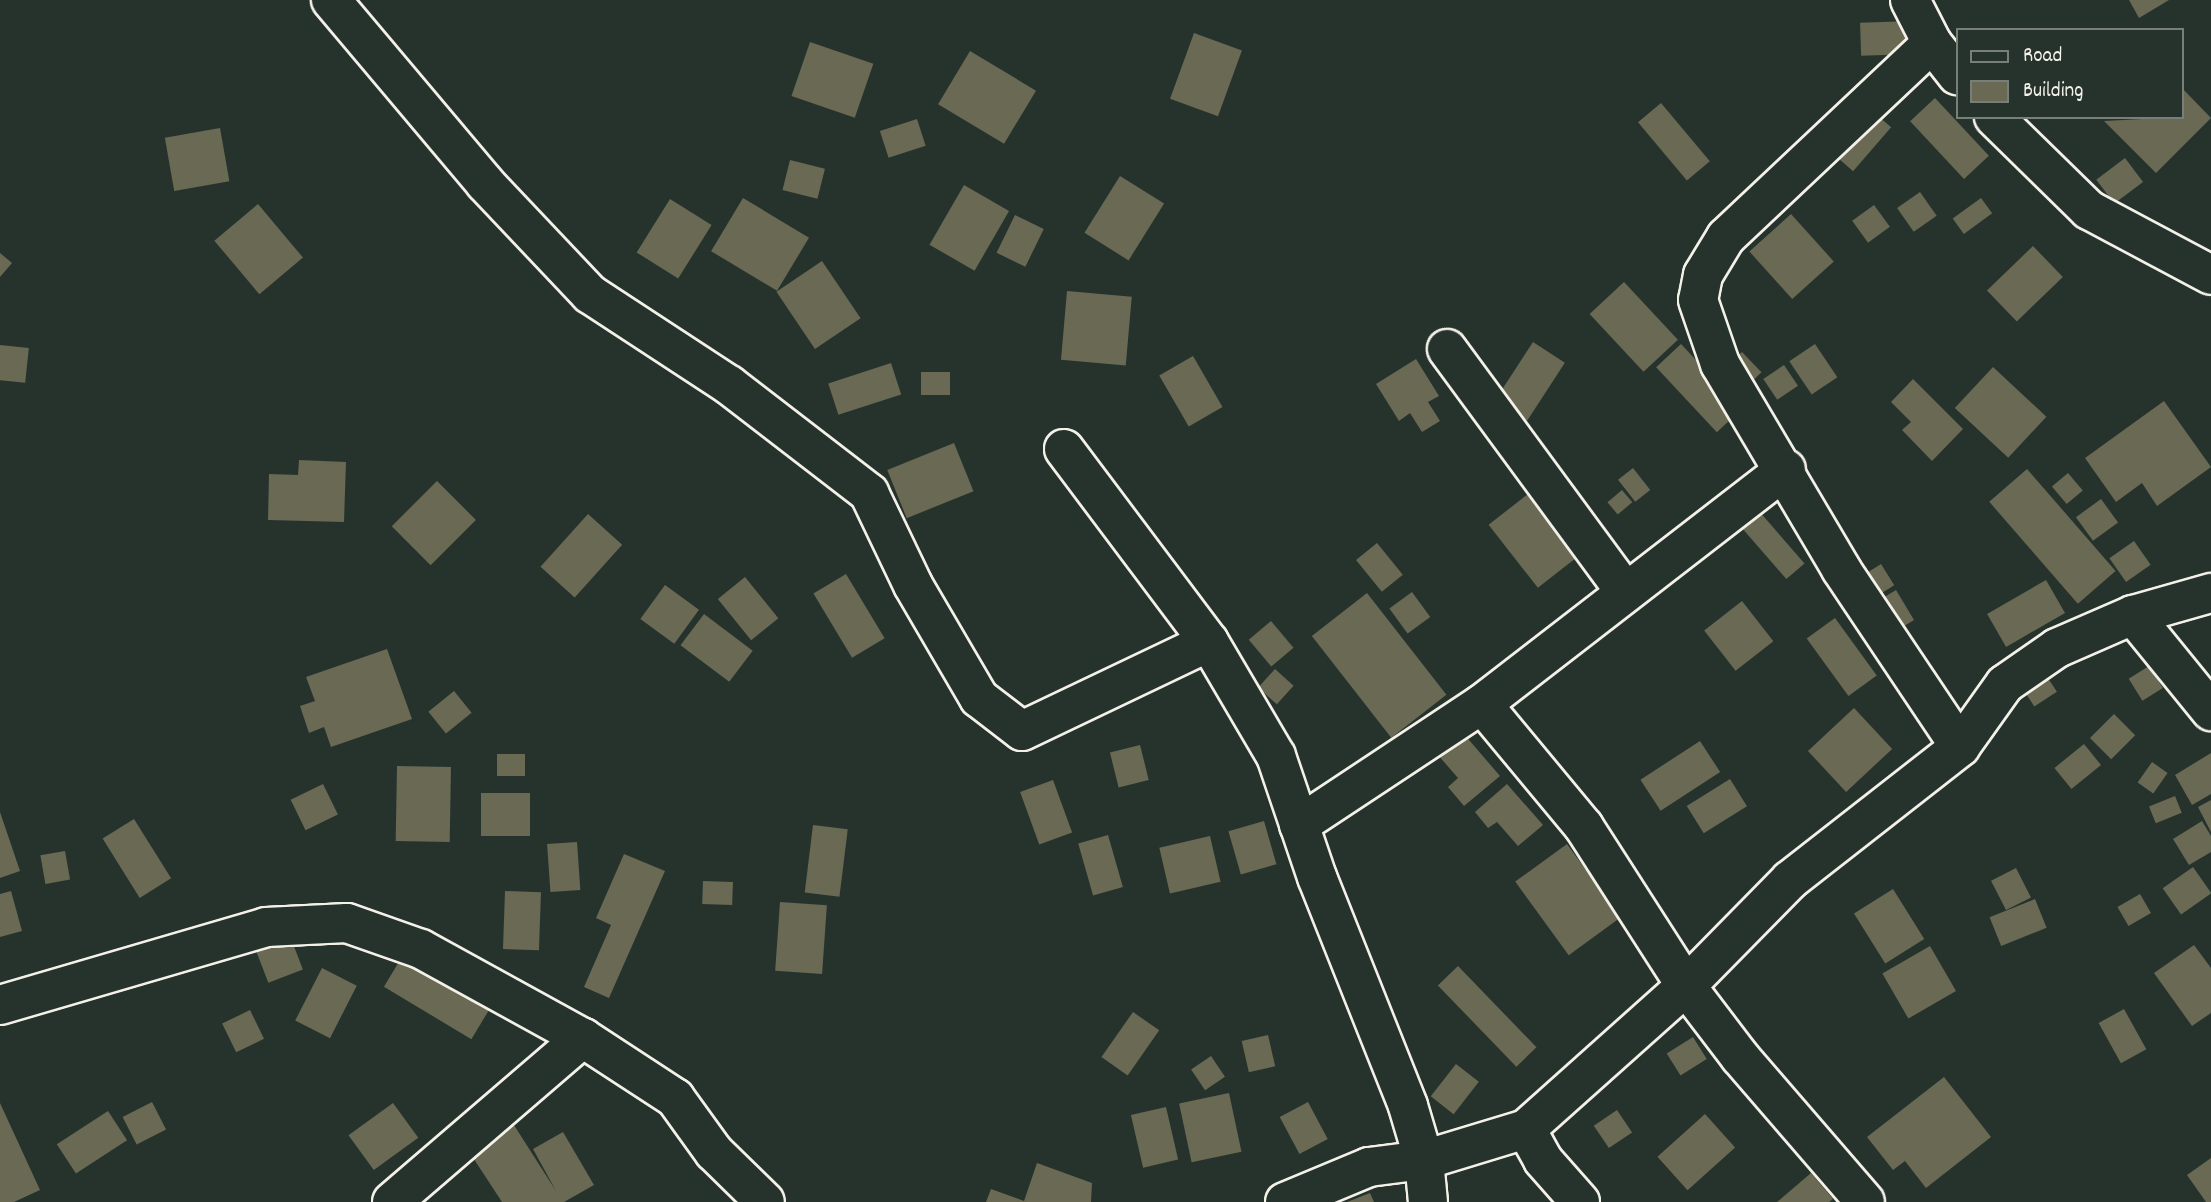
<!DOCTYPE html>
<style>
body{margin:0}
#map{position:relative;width:2211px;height:1202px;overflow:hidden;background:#26332d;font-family:Dekko,sans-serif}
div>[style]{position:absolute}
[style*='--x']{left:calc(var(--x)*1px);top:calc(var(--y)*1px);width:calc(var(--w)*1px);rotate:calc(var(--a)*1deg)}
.building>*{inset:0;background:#696954;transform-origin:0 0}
.roads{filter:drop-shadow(2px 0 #f4f1e8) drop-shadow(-2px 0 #f4f1e8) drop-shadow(0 2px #f4f1e8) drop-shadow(0 -2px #f4f1e8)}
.street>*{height:38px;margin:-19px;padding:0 19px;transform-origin:19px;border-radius:19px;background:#26332d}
span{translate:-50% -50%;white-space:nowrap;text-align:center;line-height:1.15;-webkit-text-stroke:5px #26332d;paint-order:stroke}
.legend{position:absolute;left:1956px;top:28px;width:228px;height:91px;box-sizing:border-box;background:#26332d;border:2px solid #787f78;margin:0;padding:9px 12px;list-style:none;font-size:21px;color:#f4f1e8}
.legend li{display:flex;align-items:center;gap:14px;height:35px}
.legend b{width:35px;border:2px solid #787f78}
</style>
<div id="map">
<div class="building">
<div style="clip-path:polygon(2129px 0,2169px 0,2139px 18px)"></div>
<div style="left:1912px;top:21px;width:33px;height:52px;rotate:88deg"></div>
<div style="left:1194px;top:33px;width:51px;height:70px;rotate:20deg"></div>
<div style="left:810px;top:42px;width:67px;height:57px;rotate:19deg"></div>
<div style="left:970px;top:51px;width:77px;height:62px;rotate:31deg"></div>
<div style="clip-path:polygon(2181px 87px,2211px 118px,2156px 173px,2104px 121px,2181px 117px)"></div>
<div style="left:1935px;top:98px;width:79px;height:34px;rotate:47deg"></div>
<div style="left:1661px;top:103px;width:76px;height:30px;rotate:50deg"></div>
<div style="left:1870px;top:109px;width:28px;height:58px;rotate:41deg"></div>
<div style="left:917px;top:119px;width:28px;height:39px;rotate:72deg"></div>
<div style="left:220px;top:128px;width:54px;height:56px;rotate:80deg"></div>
<div style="left:2125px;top:158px;width:30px;height:36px;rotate:53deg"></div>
<div style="left:790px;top:160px;width:36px;height:31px;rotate:14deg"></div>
<div style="left:1120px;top:176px;width:52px;height:67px;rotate:32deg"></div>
<div style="left:964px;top:185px;width:52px;height:69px;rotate:30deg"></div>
<div style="left:1920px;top:192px;width:29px;height:28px;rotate:55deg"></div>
<div style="left:743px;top:198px;width:77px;height:62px;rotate:31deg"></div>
<div style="left:1981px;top:198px;width:19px;height:35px;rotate:54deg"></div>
<div style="left:670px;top:199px;width:49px;height:63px;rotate:32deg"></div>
<div style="left:258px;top:204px;width:70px;height:57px;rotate:50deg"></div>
<div style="left:1874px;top:205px;width:27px;height:27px;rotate:54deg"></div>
<div style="left:1791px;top:214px;width:64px;height:56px;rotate:48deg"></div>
<div style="left:1015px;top:215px;width:32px;height:42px;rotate:26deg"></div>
<div style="left:2033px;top:246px;width:43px;height:64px;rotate:46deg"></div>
<div style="clip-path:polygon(0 253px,12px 263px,0 277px)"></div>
<div style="left:822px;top:261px;width:69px;height:55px;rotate:56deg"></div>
<div style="left:1624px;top:282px;width:79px;height:47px;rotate:47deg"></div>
<div style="left:1067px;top:291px;width:65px;height:69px;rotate:5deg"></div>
<div style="left:1533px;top:342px;width:38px;height:69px;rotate:33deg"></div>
<div style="left:1681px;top:344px;width:89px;height:34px;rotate:47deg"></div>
<div style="left:1815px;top:344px;width:40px;height:31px;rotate:56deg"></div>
<div style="left:0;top:345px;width:29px;height:35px;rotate:6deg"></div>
<div style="left:1742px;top:352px;width:28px;height:18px;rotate:46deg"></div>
<div style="left:1193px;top:356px;width:59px;height:39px;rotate:60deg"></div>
<div style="clip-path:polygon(1416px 359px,1439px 396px,1428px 402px,1440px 421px,1422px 432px,1410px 413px,1399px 421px,1376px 384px)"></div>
<div style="left:891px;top:363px;width:33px;height:66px;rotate:72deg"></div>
<div style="left:1784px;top:365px;width:25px;height:25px;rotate:56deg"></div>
<div style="left:1993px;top:367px;width:73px;height:56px;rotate:43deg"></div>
<div style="left:921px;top:372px;width:29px;height:23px"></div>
<div style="clip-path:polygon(1913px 379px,1963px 429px,1932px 461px,1902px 430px,1911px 422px,1891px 402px)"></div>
<div style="clip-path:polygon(2164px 401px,2211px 467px,2157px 506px,2142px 483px,2116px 502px,2085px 458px)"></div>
<div style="left:954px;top:443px;width:52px;height:72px;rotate:68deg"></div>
<div style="clip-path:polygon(299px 460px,346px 462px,344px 522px,268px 520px,269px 474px,298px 475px)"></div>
<div style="left:1633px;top:468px;width:28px;height:19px;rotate:52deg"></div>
<div style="left:2027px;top:469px;width:135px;height:50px;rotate:49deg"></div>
<div style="left:2068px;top:473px;width:23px;height:21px;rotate:50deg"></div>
<div style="left:437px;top:481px;width:55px;height:64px;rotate:45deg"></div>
<div style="left:1622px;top:490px;width:16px;height:19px;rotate:50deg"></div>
<div style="left:1528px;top:494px;width:80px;height:50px;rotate:52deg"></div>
<div style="left:2101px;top:499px;width:29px;height:31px;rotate:54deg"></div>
<div style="left:1752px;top:503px;width:80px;height:24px;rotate:49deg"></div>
<div style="left:588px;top:514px;width:46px;height:71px;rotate:42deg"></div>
<div style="left:2134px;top:541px;width:29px;height:30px;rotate:55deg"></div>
<div style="left:1377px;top:543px;width:41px;height:27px;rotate:51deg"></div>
<div style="left:1881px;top:564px;width:25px;height:22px;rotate:58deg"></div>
<div style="left:846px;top:574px;width:75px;height:38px;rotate:59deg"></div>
<div style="left:745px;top:577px;width:53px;height:35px;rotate:51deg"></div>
<div style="left:2046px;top:580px;width:38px;height:68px;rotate:60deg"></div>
<div style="left:665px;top:585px;width:42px;height:42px;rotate:36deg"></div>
<div style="left:1896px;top:590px;width:35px;height:26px;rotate:59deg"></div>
<div style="left:1412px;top:592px;width:31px;height:28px;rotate:54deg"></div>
<div style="left:1367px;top:593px;width:129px;height:70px;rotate:52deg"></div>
<div style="left:1742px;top:601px;width:51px;height:48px;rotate:52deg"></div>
<div style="left:704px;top:614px;width:61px;height:39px;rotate:37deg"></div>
<div style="left:1835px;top:618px;width:71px;height:35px;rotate:54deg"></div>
<div style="left:1271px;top:621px;width:35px;height:29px;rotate:50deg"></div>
<div style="clip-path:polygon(387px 649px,412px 719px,331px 747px,324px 727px,309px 733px,300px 706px,315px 701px,306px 677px)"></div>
<div style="left:2149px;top:666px;width:26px;height:24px;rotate:58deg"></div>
<div style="left:1275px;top:669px;width:25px;height:25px;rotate:42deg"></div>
<div style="left:2046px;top:675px;width:20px;height:27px;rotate:57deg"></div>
<div style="left:454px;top:691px;width:28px;height:33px;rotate:51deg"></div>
<div style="left:1854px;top:708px;width:56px;height:63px;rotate:47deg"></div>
<div style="left:2114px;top:714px;width:30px;height:34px;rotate:45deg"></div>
<div style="clip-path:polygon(1457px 726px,1500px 776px,1464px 806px,1448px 787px,1458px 778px,1431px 747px)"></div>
<div style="left:1700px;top:741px;width:37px;height:71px;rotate:57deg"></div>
<div style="left:2084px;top:744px;width:27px;height:38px;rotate:51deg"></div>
<div style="left:1140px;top:745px;width:36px;height:31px;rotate:76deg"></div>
<div style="clip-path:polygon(2211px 753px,2211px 794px,2192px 805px,2175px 775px)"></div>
<div style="left:497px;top:754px;width:28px;height:22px"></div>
<div style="left:2152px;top:762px;width:19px;height:25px;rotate:35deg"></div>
<div style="left:397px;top:766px;width:54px;height:75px;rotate:1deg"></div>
<div style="left:1730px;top:779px;width:32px;height:51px;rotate:58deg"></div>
<div style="left:1053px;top:780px;width:56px;height:35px;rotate:70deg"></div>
<div style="left:323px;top:784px;width:34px;height:36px;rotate:64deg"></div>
<div style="clip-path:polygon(1507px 784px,1543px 825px,1518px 846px,1497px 822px,1488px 828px,1475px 812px)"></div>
<div style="left:481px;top:793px;width:49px;height:43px"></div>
<div style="left:2175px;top:796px;width:18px;height:28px;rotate:68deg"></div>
<div style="clip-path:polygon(2211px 800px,2211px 832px,2198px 807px)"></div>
<div style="clip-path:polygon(0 812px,20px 871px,0 878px)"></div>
<div style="left:134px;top:819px;width:70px;height:37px;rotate:58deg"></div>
<div style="left:1264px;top:821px;width:45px;height:37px;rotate:74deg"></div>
<div style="clip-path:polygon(2202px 821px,2211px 836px,2211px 852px,2189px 865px,2173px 839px)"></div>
<div style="left:813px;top:825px;width:35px;height:68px;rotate:7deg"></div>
<div style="left:1108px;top:835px;width:54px;height:31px;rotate:74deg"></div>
<div style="left:1210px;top:836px;width:47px;height:52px;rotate:77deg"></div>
<div style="left:577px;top:842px;width:48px;height:30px;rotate:86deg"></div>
<div style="left:1567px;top:844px;width:91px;height:64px;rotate:54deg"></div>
<div style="left:65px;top:851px;width:29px;height:25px;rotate:80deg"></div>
<div style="clip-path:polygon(624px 854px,665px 871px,609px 998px,584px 987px,611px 925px,596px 918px)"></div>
<div style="left:2193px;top:867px;width:32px;height:37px;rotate:55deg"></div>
<div style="left:2016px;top:868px;width:33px;height:28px;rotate:63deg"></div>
<div style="left:703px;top:881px;width:30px;height:23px;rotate:2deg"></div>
<div style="left:1893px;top:889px;width:59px;height:46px;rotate:58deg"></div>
<div style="clip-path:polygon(11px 891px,22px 931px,0 937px,0 894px)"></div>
<div style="left:505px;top:891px;width:36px;height:58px;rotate:2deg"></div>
<div style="left:2140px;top:894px;width:22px;height:26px;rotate:60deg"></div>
<div style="left:2035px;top:899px;width:31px;height:49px;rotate:68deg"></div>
<div style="left:780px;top:902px;width:47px;height:69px;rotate:4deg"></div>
<div style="left:290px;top:936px;width:36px;height:37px;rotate:69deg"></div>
<div style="clip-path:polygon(2194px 945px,2211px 968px,2211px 1013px,2192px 1026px,2154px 973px)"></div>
<div style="left:1930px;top:946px;width:52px;height:55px;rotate:60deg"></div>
<div style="left:403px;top:955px;width:102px;height:37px;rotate:31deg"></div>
<div style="left:1458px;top:966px;width:113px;height:28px;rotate:46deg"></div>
<div style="left:322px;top:968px;width:39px;height:59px;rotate:27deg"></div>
<div style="left:2124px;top:1009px;width:46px;height:29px;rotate:61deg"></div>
<div style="left:250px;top:1010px;width:32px;height:31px;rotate:64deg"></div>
<div style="left:1133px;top:1012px;width:32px;height:55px;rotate:35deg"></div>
<div style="left:1268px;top:1035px;width:32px;height:27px;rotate:77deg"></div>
<div style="left:1693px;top:1037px;width:26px;height:31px;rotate:58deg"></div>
<div style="left:1211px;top:1056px;width:25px;height:24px;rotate:56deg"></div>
<div style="left:1456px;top:1064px;width:29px;height:41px;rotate:38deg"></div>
<div style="clip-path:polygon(1944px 1077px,1991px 1137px,1926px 1188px,1905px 1161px,1893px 1170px,1867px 1137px)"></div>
<div style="left:1229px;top:1093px;width:60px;height:51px;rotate:78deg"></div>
<div style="left:152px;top:1102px;width:31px;height:33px;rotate:63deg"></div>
<div style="left:1308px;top:1102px;width:42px;height:32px;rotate:62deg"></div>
<div style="clip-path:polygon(0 1103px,40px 1190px,14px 1202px,0 1202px)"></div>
<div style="left:393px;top:1103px;width:43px;height:55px;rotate:54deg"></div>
<div style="left:1166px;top:1107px;width:54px;height:36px;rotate:77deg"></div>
<div style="left:1617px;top:1110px;width:27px;height:28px;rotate:56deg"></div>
<div style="left:108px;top:1111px;width:35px;height:61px;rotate:57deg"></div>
<div style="left:1705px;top:1114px;width:45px;height:64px;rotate:48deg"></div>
<div style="clip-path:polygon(512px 1122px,556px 1191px,533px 1149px,563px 1132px,594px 1185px,564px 1202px,502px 1202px,468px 1150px)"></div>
<div style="clip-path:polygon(2211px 1158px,2211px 1202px,2206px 1202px,2187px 1175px)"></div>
<div style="clip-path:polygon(1037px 1163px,1092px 1183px,1091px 1202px,986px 1202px,991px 1189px,1024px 1201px)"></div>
<div style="clip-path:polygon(1811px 1173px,1833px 1199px,1829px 1202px,1777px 1202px)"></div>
<div style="clip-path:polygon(1370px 1193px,1374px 1202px,1347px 1202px)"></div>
</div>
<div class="roads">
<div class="street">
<div style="--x:331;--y:0;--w:239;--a:49.9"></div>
<div style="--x:485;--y:183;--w:153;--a:46.6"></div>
<div style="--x:590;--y:294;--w:166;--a:33.2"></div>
<div style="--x:729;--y:385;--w:177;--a:37.6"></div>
<div style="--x:869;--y:493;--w:102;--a:64.4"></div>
<div style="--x:913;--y:585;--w:131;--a:59.7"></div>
<div style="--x:979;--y:698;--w:54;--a:37.5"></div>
<div style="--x:1022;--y:731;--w:207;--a:-25.5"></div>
<div style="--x:1910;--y:0;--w:48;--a:62.9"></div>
<div style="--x:1932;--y:43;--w:41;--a:52"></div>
<div style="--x:1932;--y:43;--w:283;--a:136.7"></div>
<div style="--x:1726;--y:237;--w:44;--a:121.2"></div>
<div style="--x:1703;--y:275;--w:25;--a:101"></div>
<div style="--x:1698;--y:300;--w:68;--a:71"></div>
<div style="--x:1720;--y:364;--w:238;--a:59.4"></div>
<div style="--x:1841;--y:569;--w:214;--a:56.2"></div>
<div style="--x:1994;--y:117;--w:133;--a:44.4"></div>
<div style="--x:2089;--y:210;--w:138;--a:28"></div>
<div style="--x:1447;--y:349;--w:299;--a:53.7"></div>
<div style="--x:1064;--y:449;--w:241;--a:53.1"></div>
<div style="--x:1209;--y:642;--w:132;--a:59.6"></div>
<div style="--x:1276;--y:756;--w:128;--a:71.3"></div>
<div style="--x:1317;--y:877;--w:246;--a:68.3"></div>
<div style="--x:1408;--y:1106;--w:56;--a:73.5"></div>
<div style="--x:1424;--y:1160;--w:42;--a:84.6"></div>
<div style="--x:2133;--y:615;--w:124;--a:50.9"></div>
<div style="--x:1482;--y:704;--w:160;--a:50.3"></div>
<div style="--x:1584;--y:827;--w:189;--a:57.3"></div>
<div style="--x:1686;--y:986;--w:89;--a:52.7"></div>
<div style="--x:1740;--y:1057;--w:191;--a:49.2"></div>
<div style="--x:1299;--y:825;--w:219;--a:-33.5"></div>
<div style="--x:1482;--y:704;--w:384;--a:-37.7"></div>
<div style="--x:0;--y:1005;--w:277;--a:-16.3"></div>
<div style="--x:266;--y:927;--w:81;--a:-2.8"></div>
<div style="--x:347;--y:923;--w:78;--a:19.4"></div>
<div style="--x:421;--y:949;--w:185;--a:28.8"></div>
<div style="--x:583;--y:1038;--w:110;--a:33.1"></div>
<div style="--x:675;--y:1098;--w:67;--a:54.2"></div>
<div style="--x:714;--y:1152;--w:71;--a:44.4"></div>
<div style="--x:1526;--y:1129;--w:35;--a:61"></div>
<div style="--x:1543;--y:1160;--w:56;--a:48.6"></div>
<div style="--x:392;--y:1202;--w:252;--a:-40.7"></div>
<div style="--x:1285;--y:1202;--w:91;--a:-22.6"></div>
<div style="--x:1369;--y:1167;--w:55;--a:-7.3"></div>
<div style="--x:1424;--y:1160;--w:107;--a:-16.9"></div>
<div style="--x:1526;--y:1129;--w:215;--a:-41.8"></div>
<div style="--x:1686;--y:986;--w:148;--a:-45.5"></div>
<div style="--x:1790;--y:880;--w:216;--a:-38"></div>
<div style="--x:1960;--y:747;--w:77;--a:-54.5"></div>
<div style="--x:2005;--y:684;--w:63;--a:-34.7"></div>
<div style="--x:2057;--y:648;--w:83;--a:-23.5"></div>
<div style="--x:2133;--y:615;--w:81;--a:-15.8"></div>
</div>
</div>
<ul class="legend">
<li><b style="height:9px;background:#26332d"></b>Road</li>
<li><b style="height:19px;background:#696954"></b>Building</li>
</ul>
</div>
